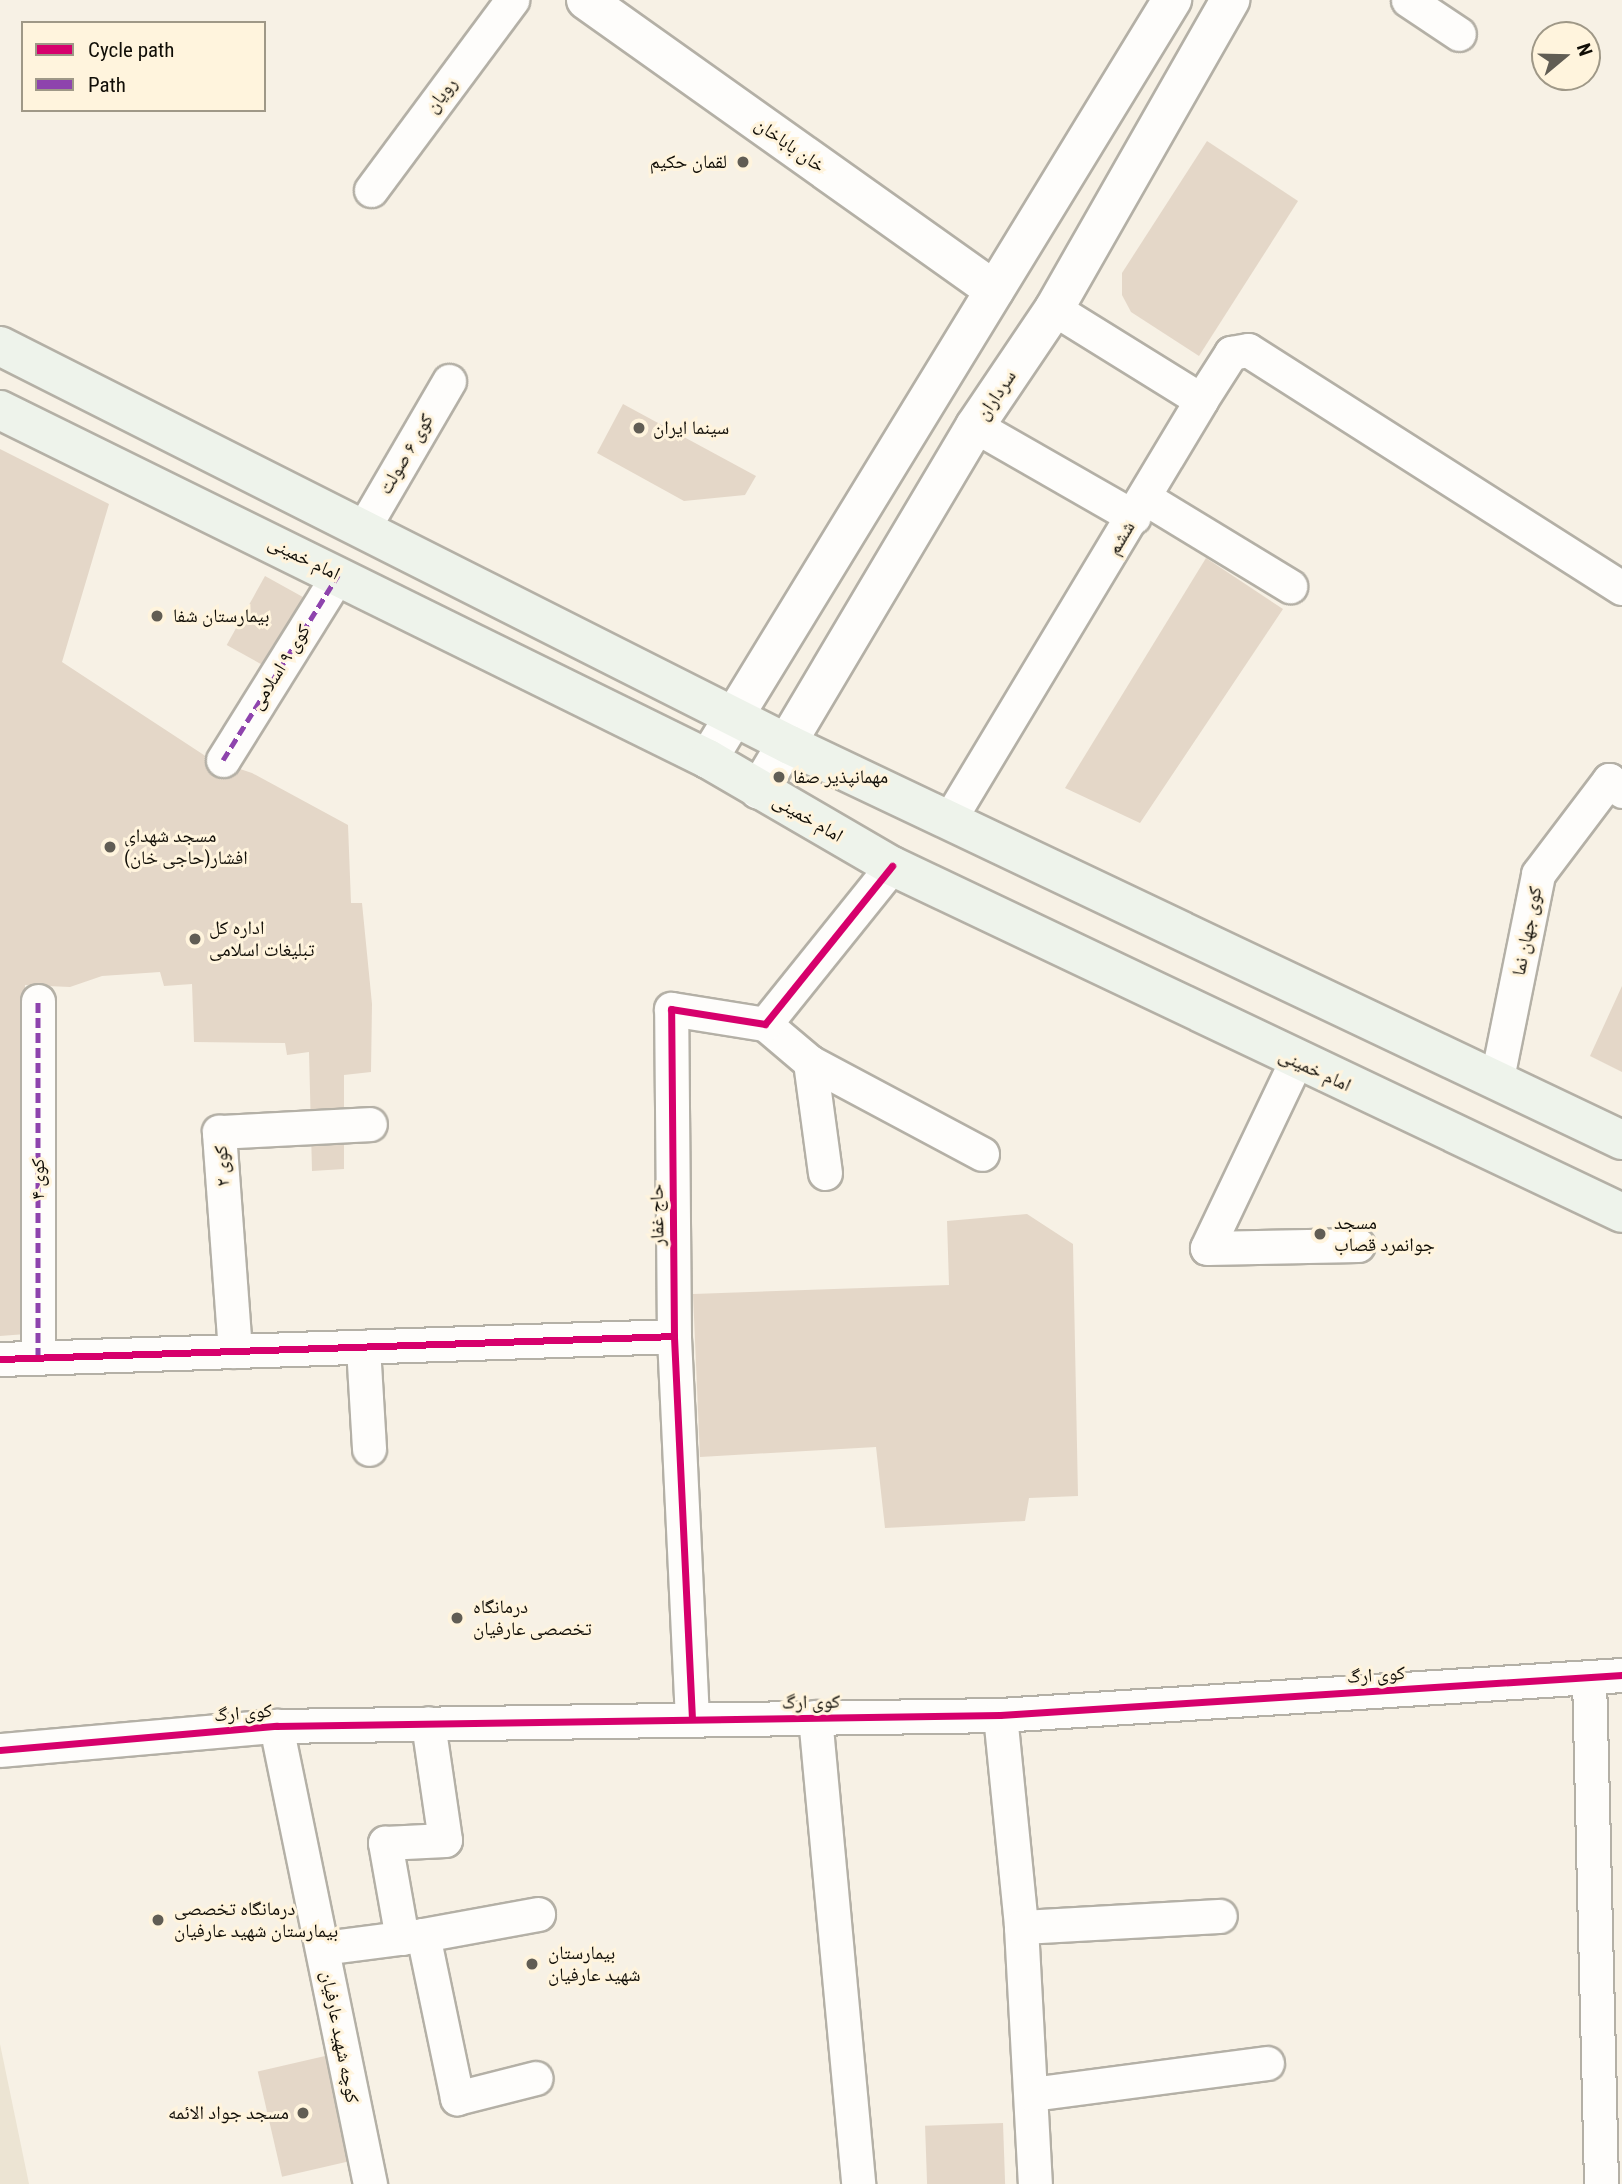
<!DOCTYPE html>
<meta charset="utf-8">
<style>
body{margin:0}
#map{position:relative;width:1622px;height:2184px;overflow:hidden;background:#f7f1e5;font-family:"Roboto Condensed","Noto Naskh Arabic",sans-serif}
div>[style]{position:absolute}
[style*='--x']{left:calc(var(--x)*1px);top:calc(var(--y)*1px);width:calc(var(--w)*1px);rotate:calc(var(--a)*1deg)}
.education>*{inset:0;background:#ece4d3}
.building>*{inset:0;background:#e4d7c8;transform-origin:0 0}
.roads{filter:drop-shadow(2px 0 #b4b0a6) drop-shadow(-2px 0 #b4b0a6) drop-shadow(0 2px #b4b0a6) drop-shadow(0 -2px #b4b0a6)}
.street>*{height:33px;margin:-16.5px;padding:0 16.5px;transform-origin:16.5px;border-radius:16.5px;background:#fefdfb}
.secondary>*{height:38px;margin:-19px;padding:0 19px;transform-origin:19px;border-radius:19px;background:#fefdfb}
.primary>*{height:38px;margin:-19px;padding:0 19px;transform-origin:19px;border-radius:19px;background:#eef3eb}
.quiet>*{height:5px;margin-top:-2.5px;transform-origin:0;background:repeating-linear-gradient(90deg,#8e44ad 0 10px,transparent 0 15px)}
.cycleway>*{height:7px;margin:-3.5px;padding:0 3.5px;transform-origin:3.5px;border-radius:3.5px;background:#d6006c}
.dots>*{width:19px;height:19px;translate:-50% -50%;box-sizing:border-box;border:4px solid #fff4dd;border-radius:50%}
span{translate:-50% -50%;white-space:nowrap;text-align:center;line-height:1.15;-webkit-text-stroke:6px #fff4dd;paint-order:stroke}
.street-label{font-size:19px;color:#100d06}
.poi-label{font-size:19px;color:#100d06}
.right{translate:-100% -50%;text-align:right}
.left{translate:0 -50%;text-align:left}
.legend{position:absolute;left:21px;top:21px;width:245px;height:91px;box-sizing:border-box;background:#fff4dd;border:2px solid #9f9887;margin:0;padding:9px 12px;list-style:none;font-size:21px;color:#100d06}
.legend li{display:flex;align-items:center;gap:14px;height:35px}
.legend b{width:35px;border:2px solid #9f9887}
.north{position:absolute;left:1531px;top:21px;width:70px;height:70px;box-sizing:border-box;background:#fff4dd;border:2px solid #9f9887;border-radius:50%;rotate:71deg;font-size:19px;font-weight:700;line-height:28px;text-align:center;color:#100d06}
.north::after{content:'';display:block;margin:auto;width:24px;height:32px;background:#615d54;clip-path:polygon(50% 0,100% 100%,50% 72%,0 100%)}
</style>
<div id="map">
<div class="education">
<div style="clip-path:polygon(0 2044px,29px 2184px,0 2184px)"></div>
</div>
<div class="building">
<div style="clip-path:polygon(1207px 141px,1298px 201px,1199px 356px,1131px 312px,1122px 295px,1122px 273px)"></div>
<div style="clip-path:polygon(623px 404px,756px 476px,745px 495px,684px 501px,597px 453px)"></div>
<div style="clip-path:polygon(0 449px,109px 504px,62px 662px,210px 759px,252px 773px,348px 825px,351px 903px,362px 903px,372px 1004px,371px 1072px,344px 1075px,344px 1169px,312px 1171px,309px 1052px,287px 1055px,285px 1043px,194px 1042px,192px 984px,164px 986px,160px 972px,102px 976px,70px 987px,25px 985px,26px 1334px,0 1336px)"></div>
<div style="clip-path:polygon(1206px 558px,1283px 609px,1140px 823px,1065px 788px)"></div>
<div style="left:265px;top:576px;width:50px;height:79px;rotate:29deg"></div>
<div style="clip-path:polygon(1622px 986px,1622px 1072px,1590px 1056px)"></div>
<div style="clip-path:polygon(1027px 1214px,1073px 1244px,1078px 1496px,1029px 1498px,1025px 1521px,885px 1528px,876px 1447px,700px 1457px,693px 1294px,949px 1285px,947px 1221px)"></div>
<div style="left:325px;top:2056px;width:108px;height:69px;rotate:77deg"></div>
<div style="left:1003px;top:2123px;width:61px;height:78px;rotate:88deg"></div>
</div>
<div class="roads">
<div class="street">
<div style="--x:1408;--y:0;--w:61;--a:33.7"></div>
<div style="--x:371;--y:190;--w:237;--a:-53.4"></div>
<div style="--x:1201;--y:400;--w:56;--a:-57.4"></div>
<div style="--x:1231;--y:353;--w:17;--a:-10"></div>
<div style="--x:1248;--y:350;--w:443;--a:32.5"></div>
<div style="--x:975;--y:426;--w:183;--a:29.8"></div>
<div style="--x:1145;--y:498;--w:170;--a:31.3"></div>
<div style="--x:364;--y:527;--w:169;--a:-59.8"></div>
<div style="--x:223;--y:760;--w:218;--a:-58.1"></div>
<div style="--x:949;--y:820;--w:490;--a:-59"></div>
<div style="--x:1201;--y:400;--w:173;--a:-148.2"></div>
<div style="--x:765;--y:1024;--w:59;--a:40.2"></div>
<div style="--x:810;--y:1062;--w:195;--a:28.1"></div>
<div style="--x:1296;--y:1061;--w:207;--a:115.5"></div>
<div style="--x:1207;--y:1248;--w:151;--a:-1.1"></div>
<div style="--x:810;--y:1062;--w:112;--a:82.3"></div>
<div style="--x:1497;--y:1078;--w:208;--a:-78.6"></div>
<div style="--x:1538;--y:874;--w:118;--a:-52.9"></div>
<div style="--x:1609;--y:780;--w:17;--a:40"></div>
<div style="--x:363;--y:1347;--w:102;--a:86.6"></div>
<div style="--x:235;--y:1351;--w:220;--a:-94.2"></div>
<div style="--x:219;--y:1132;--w:151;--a:-3"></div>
<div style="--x:38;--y:1357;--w:356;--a:-90"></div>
<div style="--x:0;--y:1359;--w:674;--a:-1.95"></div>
<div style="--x:1589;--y:1677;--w:507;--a:88.64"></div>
<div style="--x:1000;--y:1715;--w:213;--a:84.3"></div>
<div style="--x:1021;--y:1927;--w:257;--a:86.9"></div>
<div style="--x:815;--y:1717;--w:469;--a:84.7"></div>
<div style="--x:692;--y:1719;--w:383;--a:-92.7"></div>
<div style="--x:674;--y:1336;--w:327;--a:-90.5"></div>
<div style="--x:671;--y:1009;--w:95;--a:9.1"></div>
<div style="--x:765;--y:1024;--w:203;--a:-51.2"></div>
<div style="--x:276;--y:1726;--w:468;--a:78.4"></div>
<div style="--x:0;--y:1750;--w:277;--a:-5"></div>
<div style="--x:276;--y:1726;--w:724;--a:-0.87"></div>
<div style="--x:1000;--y:1715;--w:623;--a:-3.68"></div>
<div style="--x:1021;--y:1927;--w:199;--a:-3.2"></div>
<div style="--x:423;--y:1935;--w:117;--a:-10.3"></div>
<div style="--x:402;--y:1938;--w:97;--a:-100.1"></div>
<div style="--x:385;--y:1843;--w:60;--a:-2.9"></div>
<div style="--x:445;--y:1840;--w:118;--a:-98.3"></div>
<div style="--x:323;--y:1948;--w:101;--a:-7.4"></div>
<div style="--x:423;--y:1935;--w:167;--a:78.2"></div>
<div style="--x:457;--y:2098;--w:81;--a:-14.2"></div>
<div style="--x:1032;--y:2094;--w:237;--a:-7.5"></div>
</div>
<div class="secondary">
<div style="--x:586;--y:0;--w:501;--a:35.4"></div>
<div style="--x:708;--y:759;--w:890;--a:-58.56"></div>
<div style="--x:759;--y:790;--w:423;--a:-59.3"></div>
<div style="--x:975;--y:426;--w:141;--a:-56"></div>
<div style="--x:1054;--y:309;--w:356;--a:-60.3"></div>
</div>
<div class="primary">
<div style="--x:0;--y:346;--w:885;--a:26.8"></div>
<div style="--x:790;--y:745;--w:921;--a:25.4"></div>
<div style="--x:0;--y:410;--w:789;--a:26.24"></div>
<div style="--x:708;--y:759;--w:213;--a:30.2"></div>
<div style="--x:892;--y:866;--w:808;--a:25.42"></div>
</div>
</div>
<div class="quiet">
<div style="--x:223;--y:760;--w:218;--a:-58.1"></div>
<div style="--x:38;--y:1357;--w:356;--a:-90"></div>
</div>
<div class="cycleway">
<div style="--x:0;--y:1359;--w:674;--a:-1.95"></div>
<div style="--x:692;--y:1719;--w:383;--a:-92.7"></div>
<div style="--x:674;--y:1336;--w:327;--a:-90.5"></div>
<div style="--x:671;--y:1009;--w:95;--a:9.1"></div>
<div style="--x:765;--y:1024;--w:203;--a:-51.2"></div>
<div style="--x:0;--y:1750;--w:277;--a:-5"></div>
<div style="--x:276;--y:1726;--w:724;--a:-0.87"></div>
<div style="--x:1000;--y:1715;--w:623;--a:-3.68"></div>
</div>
<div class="dots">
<div style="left:743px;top:162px;background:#615d54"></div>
<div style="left:639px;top:428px;background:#615d54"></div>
<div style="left:157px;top:616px;background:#615d54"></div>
<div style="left:779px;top:777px;background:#615d54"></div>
<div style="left:110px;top:847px;background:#615d54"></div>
<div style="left:195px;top:939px;background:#615d54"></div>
<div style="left:1320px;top:1234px;background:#615d54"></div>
<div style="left:457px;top:1618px;background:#615d54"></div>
<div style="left:158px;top:1920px;background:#615d54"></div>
<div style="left:532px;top:1964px;background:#615d54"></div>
<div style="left:303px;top:2113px;background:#615d54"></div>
</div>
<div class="street-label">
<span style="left:441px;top:95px;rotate:-53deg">رویان</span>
<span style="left:790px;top:145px;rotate:35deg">خان باباخان</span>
<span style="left:996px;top:395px;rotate:-56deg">سرداران</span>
<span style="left:406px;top:454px;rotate:-60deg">کوی ۶ صولت</span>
<span style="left:1121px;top:538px;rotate:-59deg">ششم</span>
<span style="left:304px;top:558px;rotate:26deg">امام خمینی</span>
<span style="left:280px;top:667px;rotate:-58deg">کوی ۹ اسلامی</span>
<span style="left:808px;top:818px;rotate:30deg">امام خمینی</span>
<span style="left:1527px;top:931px;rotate:-79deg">کوی جهان نما</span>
<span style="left:1315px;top:1070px;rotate:25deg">امام خمینی</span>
<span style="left:222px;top:1166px;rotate:-94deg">کوی ۲</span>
<span style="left:38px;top:1179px;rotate:-90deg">کوی ۴</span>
<span style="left:657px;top:1215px;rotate:-91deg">حاج غفار</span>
<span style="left:1376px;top:1675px;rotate:-4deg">کوی ارگ</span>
<span style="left:811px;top:1702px;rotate:-1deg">کوی ارگ</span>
<span style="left:243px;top:1713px;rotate:-5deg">کوی ارگ</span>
<span style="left:340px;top:2037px;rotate:79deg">کوچه شهید عارفیان</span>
</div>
<div class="poi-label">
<span class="right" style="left:727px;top:162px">لقمان حکیم</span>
<span class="left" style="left:653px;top:428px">سینما ایران</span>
<span class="left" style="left:173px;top:616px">بیمارستان شفا</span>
<span class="left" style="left:793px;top:777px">مهمانپذیر صفا</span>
<span class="left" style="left:124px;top:847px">مسجد شهدای<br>افشار(حاجی خان)</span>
<span class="left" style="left:209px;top:939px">اداره کل<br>تبلیغات اسلامی</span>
<span class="left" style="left:1334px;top:1234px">مسجد<br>جوانمرد قصاب</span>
<span class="left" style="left:473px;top:1618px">درمانگاه<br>تخصصی عارفیان</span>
<span class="left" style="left:174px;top:1920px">درمانگاه تخصصی<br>بیمارستان شهید عارفیان</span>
<span class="left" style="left:548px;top:1964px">بیمارستان<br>شهید عارفیان</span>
<span class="right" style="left:289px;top:2113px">مسجد جواد الائمه</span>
</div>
<ul class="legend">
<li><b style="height:9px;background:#d6006c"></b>Cycle path</li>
<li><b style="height:9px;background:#8e44ad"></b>Path</li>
</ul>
<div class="north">N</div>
</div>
